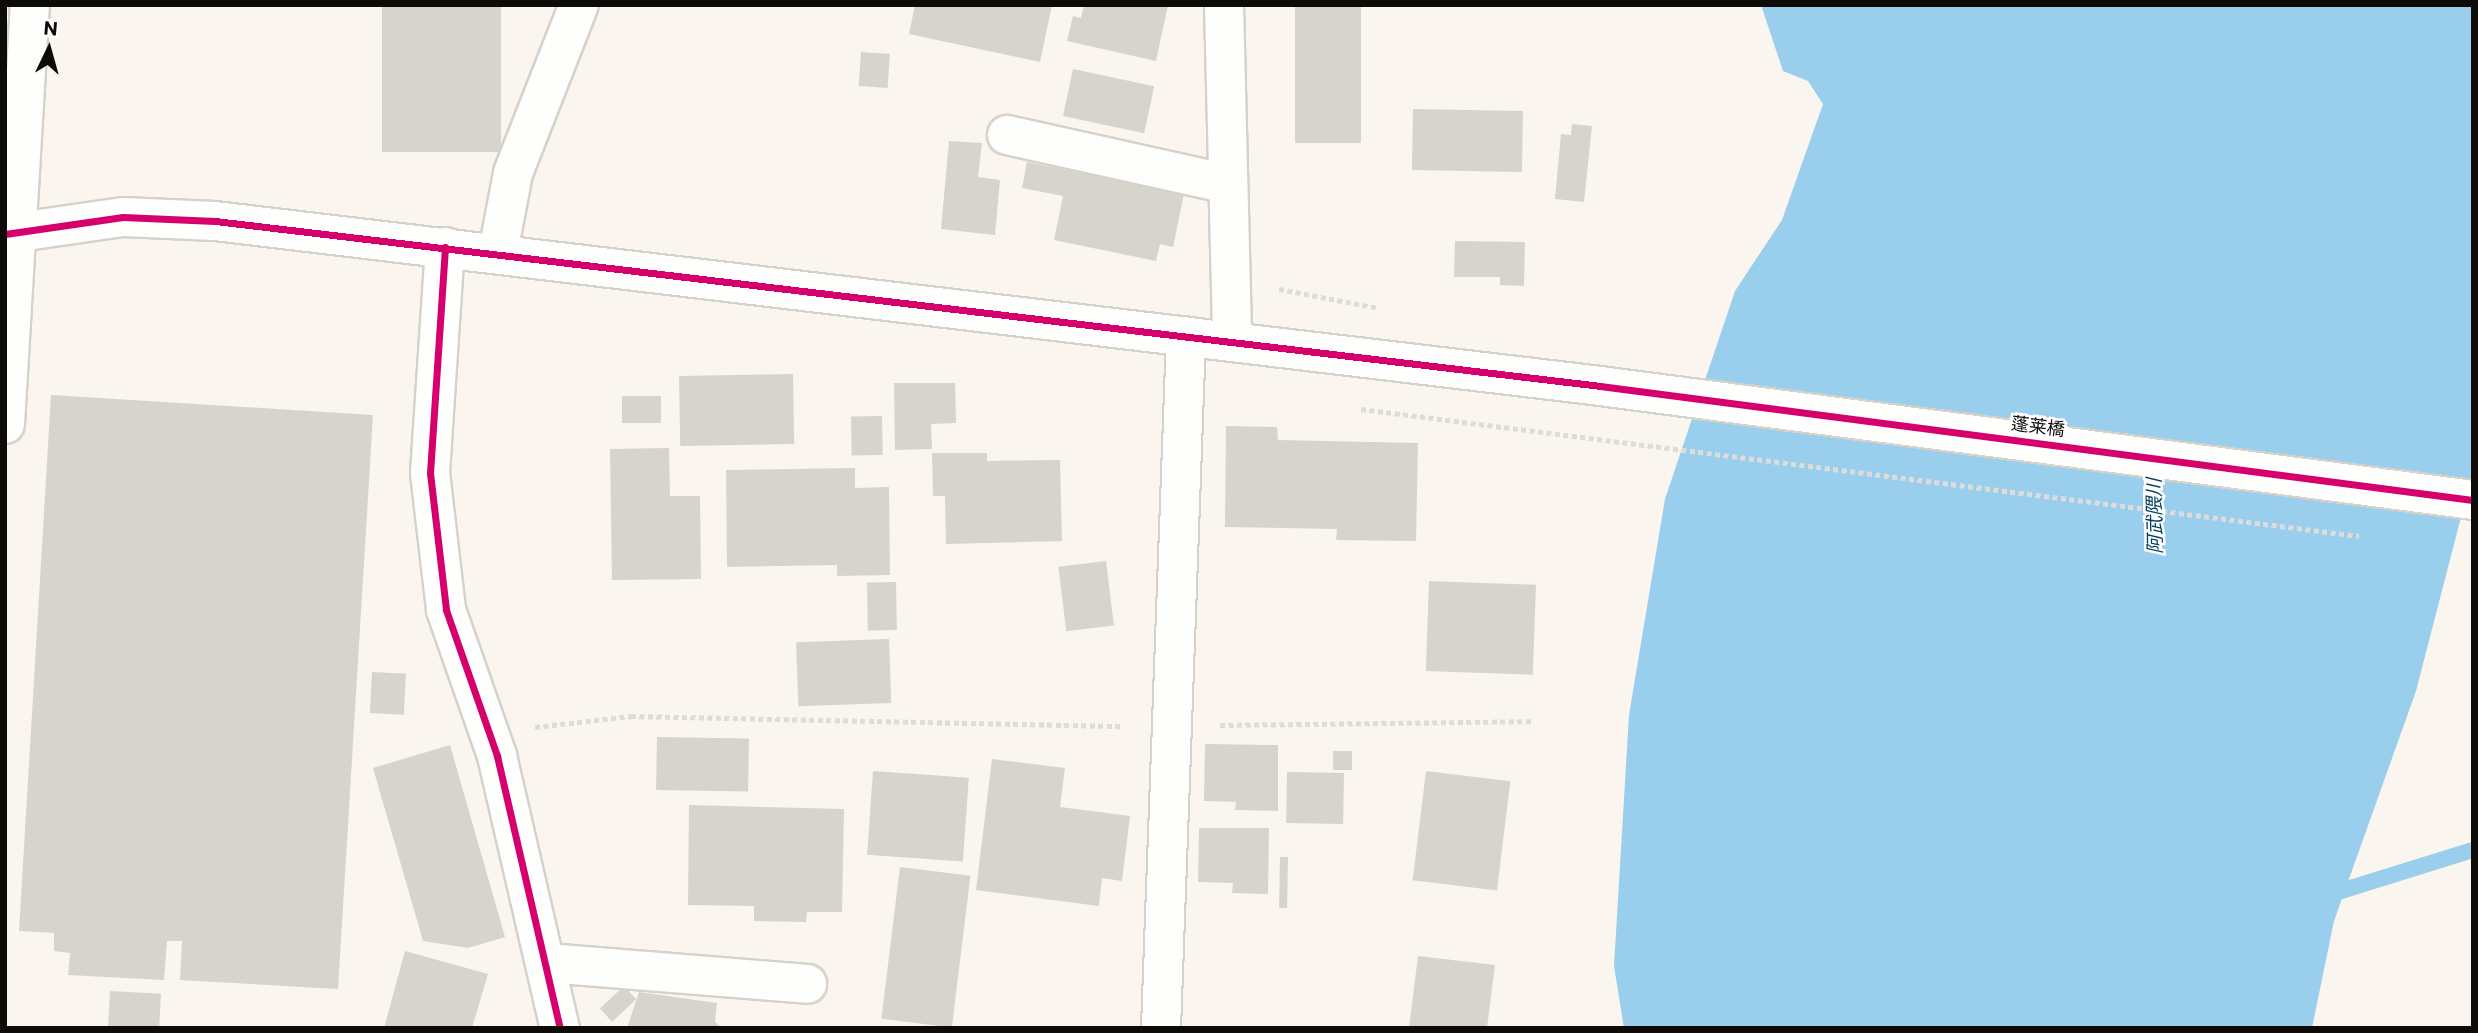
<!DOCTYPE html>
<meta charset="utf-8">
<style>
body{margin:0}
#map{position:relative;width:2478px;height:1033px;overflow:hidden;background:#faf5ee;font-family:Commissioner,"Noto Sans JP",sans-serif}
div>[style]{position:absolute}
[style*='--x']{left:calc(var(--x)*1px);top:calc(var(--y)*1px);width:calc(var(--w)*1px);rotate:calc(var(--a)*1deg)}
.water>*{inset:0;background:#99ceed}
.stream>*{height:16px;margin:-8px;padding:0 8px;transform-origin:8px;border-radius:8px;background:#99ceed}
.building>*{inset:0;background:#d7d4ce;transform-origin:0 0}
.path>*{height:4.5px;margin-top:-2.25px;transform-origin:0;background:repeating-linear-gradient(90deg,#dddcda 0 5px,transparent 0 8.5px)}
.roads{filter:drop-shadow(2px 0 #d5d1cb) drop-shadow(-2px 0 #d5d1cb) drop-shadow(0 2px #d5d1cb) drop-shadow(0 -2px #d5d1cb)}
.street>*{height:38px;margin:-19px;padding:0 19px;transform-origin:19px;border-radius:19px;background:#fefefc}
.secondary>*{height:38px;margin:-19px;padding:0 19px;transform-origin:19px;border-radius:19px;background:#fefefc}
.cycleway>*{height:7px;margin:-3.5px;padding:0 3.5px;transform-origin:3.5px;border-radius:3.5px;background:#d6006c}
span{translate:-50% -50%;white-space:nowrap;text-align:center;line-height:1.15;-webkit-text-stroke:5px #fff;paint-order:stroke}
.street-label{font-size:18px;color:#0d0b07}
.water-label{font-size:19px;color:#004160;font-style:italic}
.frame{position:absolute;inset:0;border:7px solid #0d0b07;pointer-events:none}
.north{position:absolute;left:14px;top:14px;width:70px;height:70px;-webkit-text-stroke:5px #fff;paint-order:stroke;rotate:5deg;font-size:19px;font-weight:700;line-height:28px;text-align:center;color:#0d0b07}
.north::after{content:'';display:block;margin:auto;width:24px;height:32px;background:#0d0b07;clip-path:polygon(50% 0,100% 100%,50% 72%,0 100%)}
</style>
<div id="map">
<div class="water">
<div style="clip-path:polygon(1761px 5px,2473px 5px,2473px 471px,2416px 691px,2334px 921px,2312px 1028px,1624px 1028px,1614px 966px,1629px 715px,1665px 499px,1735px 291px,1782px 220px,1823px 104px,1808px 81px,1783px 71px)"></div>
</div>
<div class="stream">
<div style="--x:2325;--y:896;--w:155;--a:-17.3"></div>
</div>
<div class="building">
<div style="left:382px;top:5px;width:119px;height:147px"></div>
<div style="clip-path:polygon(915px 5px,1052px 5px,1040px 62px,909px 34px)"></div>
<div style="clip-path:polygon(1084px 5px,1168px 5px,1156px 61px,1067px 41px,1073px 16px,1081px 18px)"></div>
<div style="left:1295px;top:5px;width:66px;height:138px"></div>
<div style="left:861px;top:52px;width:29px;height:34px;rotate:4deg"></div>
<div style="left:1073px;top:69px;width:83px;height:48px;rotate:12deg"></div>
<div style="left:1413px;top:109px;width:110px;height:61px;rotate:1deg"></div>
<div style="clip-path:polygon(1572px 124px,1592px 126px,1584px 202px,1555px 199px,1561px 134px,1571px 135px)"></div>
<div style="clip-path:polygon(949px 141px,982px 143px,978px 177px,1000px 180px,995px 235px,941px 229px)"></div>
<div style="clip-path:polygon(1027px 162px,1184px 194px,1173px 247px,1160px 244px,1156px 261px,1054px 240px,1063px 196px,1022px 188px)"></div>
<div style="clip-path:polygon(1455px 241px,1525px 242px,1524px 286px,1500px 285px,1500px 277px,1454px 277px)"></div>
<div style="left:793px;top:374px;width:70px;height:114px;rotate:89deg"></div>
<div style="clip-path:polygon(894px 383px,955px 383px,956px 423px,931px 424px,932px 449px,895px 450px)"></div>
<div style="clip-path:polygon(51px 395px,373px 415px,338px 989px,180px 980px,182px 941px,167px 941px,164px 980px,68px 975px,70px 953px,54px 951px,54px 933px,19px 931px)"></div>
<div style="left:622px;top:396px;width:39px;height:27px"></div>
<div style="left:882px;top:416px;width:39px;height:31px;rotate:89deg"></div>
<div style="clip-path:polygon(1226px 426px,1277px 427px,1278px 440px,1418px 443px,1416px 541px,1336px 540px,1337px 529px,1225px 527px)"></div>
<div style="clip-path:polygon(669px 448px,670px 496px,700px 496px,701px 579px,612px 580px,610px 449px)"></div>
<div style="clip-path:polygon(932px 453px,987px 453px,987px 461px,1060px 460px,1062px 541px,946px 544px,945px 496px,933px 496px)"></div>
<div style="clip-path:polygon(855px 468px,855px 488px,889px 487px,890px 575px,837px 576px,837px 565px,727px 567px,726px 470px)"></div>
<div style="left:1106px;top:561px;width:65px;height:48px;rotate:83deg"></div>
<div style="left:1429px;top:581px;width:107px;height:90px;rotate:2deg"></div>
<div style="left:896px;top:582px;width:48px;height:29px;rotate:89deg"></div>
<div style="left:889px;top:639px;width:64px;height:93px;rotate:88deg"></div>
<div style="left:372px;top:672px;width:34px;height:41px;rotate:3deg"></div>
<div style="left:657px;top:737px;width:92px;height:53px;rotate:1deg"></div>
<div style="clip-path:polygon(1205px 744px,1278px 745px,1278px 811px,1235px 810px,1236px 802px,1204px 801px)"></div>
<div style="clip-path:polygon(450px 745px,505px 937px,468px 948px,423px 941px,373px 768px)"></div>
<div style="left:1333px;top:751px;width:19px;height:19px"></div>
<div style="clip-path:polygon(992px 759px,1065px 768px,1060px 807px,1130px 816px,1122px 881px,1102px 878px,1099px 906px,976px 890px)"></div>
<div style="left:873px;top:771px;width:96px;height:84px;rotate:4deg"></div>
<div style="left:1426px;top:771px;width:85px;height:110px;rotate:7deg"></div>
<div style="left:1287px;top:772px;width:57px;height:51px;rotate:1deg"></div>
<div style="clip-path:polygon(689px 805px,844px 809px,842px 912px,807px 912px,806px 922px,754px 921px,754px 906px,688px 905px)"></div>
<div style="clip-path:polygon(1199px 828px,1269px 828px,1268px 894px,1232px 893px,1233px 883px,1198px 882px)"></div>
<div style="left:1288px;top:857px;width:51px;height:8px;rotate:91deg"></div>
<div style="left:900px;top:867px;width:71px;height:153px;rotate:7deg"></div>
<div style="clip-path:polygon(405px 951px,488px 974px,472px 1028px,384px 1028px)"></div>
<div style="clip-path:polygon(1418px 956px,1495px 965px,1487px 1028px,1409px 1028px)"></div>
<div style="left:624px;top:986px;width:18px;height:33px;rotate:47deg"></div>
<div style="left:110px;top:991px;width:51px;height:37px;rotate:3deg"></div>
<div style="clip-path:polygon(639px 992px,717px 1003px,715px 1022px,722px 1028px,627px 1028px)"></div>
</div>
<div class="path">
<div style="--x:1279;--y:289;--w:102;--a:10.8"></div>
<div style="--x:1361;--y:409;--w:1006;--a:7.25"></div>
<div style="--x:1220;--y:725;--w:314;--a:-0.7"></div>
<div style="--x:535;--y:727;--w:97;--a:-6.5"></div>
<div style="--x:631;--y:716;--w:493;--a:1.2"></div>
</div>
<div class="roads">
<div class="street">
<div style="--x:1224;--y:5;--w:335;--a:88.6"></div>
<div style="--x:1007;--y:135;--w:226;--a:12.5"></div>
<div style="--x:445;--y:247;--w:226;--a:93.8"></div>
<div style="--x:430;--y:473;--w:138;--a:83.3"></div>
<div style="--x:446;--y:610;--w:155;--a:70.7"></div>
<div style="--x:497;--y:756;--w:279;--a:77"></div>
<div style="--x:498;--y:252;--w:80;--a:-79.2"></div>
<div style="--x:513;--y:173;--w:180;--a:-68.6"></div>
<div style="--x:5;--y:424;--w:420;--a:-86.6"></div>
<div style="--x:548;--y:963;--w:260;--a:4.6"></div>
<div style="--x:1161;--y:1028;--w:692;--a:-87.93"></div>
</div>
<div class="secondary">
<div style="--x:5;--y:234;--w:119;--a:-8.2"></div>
<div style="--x:123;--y:217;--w:92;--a:2.5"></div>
<div style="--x:215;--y:221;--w:1395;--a:6.79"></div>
<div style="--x:1600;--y:386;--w:880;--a:7.44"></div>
</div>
</div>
<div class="cycleway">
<div style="--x:5;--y:234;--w:119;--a:-8.2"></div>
<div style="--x:123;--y:217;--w:92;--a:2.5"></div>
<div style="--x:215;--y:221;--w:1395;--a:6.79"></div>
<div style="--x:1600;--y:386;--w:880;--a:7.44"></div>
<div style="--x:445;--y:247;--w:226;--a:93.8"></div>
<div style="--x:430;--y:473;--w:138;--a:83.3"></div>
<div style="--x:446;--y:610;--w:155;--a:70.7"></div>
<div style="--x:497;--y:756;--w:279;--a:77"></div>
</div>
<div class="street-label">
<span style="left:2038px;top:426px;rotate:7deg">蓬莱橋</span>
</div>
<div class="water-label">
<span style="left:2154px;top:516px;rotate:-91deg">阿武隈川</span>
</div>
<div class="frame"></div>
<div class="north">N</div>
</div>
